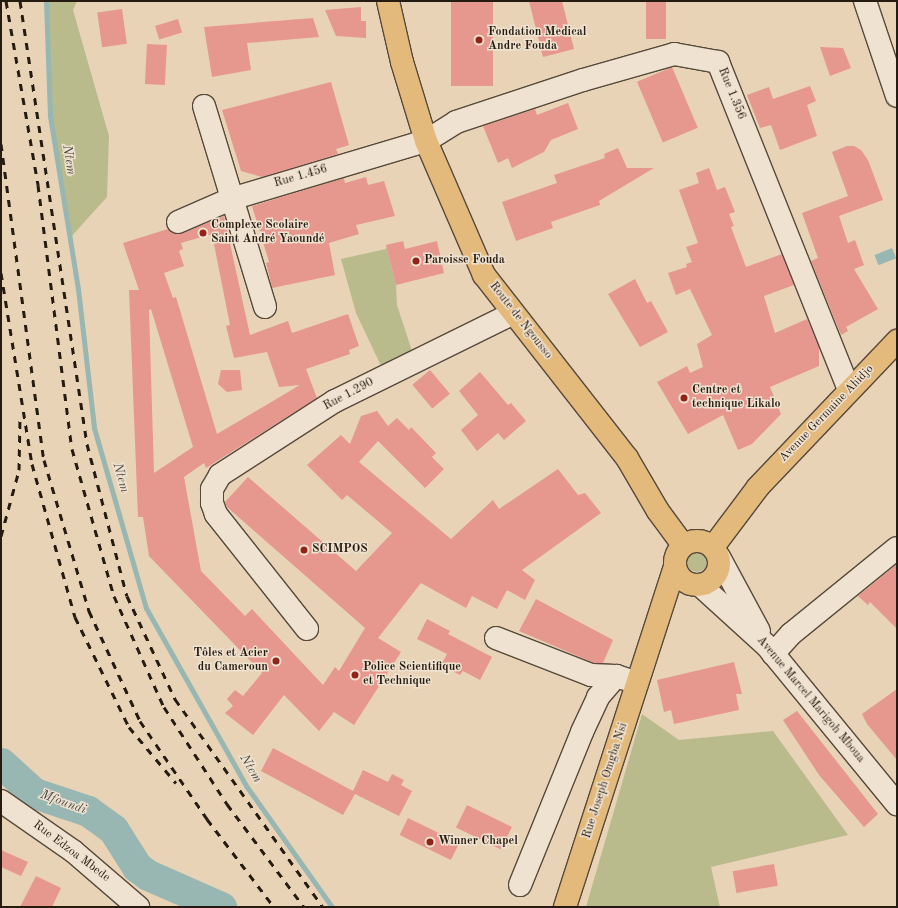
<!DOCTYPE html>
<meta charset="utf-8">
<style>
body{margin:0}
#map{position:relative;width:898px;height:908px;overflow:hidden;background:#e8d3b7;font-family:"Old Standard TT",serif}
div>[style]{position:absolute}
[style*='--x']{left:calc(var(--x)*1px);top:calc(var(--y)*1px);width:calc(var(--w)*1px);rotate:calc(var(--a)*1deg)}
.green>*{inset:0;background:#babb8c}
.round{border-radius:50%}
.water>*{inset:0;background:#98b7b3;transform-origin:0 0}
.stream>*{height:5px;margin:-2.5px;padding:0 2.5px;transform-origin:2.5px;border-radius:2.5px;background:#98b7b3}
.river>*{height:31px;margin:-15.5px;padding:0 15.5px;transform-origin:15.5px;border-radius:15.5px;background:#98b7b3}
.building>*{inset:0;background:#e6978e;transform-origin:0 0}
.roads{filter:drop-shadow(1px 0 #56493a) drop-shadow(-1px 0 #56493a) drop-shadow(0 1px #56493a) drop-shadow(0 -1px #56493a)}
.minor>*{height:22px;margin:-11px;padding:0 11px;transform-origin:11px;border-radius:11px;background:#f0e2d0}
.major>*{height:22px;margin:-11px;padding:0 11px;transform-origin:11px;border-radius:11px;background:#e4ba7c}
.major>.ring{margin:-11px;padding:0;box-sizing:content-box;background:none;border:22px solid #e4ba7c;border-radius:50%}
.rail>*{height:3px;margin-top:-1.5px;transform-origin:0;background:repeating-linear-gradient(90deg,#251b10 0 7px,transparent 0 14px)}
.dots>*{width:11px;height:11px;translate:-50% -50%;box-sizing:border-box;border:2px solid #f0e2d0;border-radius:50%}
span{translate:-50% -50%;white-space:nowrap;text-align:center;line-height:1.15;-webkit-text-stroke:3px #f0e2d0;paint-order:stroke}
.poi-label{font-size:12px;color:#251b10;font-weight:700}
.left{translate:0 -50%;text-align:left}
.right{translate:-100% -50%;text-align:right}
.street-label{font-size:12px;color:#251b10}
.water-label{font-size:13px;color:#484a41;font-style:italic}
.frame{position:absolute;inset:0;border:2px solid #251b10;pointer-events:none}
</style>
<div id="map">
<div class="green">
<div style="clip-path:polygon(46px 1px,77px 1px,73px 10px,109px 136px,107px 197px,70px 238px,50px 116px)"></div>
<div style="clip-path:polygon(386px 245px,396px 285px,397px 305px,413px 354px,382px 368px,356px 313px,341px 259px,386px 249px)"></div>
<div class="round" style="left:687px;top:552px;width:20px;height:20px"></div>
<div style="clip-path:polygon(642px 714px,679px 740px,773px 731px,848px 835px,711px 867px,720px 907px,586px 907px)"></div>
</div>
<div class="water">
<div style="left:892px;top:248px;width:11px;height:19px;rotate:68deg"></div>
</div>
<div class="stream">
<div style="--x:46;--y:1;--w:115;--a:88"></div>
<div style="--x:50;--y:116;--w:175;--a:80.8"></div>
<div style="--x:78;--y:289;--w:140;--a:83.4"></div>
<div style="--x:94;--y:428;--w:187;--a:73.9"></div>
<div style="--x:146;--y:608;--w:206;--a:60.6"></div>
<div style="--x:247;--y:787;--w:147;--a:54.7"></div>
</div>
<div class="river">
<div style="--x:1;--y:763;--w:45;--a:42.3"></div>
<div style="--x:34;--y:793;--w:57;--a:18.4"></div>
<div style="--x:88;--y:811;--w:31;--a:36"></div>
<div style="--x:113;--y:829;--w:45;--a:57.7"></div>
<div style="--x:137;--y:867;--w:14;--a:36"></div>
<div style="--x:148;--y:875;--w:80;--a:23.7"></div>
</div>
<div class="building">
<div style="left:451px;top:1px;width:42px;height:85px"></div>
<div style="clip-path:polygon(529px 1px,562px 1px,574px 49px,543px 57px)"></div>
<div style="left:646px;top:1px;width:20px;height:38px"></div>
<div style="clip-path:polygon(361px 7px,361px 21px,366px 21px,366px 38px,336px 36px,325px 10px)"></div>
<div style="left:122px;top:9px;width:35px;height:25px;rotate:82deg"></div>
<div style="clip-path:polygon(313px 18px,319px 37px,247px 43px,251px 70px,212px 77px,204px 27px)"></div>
<div style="left:178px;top:19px;width:14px;height:24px;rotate:73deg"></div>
<div style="left:147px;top:44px;width:20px;height:40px;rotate:3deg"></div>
<div style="clip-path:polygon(820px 47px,843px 48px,851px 68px,830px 76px)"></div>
<div style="left:672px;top:67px;width:66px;height:38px;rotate:67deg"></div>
<div style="clip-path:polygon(331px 82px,349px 145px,336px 149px,338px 154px,262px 177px,241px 171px,222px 110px)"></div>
<div style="clip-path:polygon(810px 86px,816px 101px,807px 105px,817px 136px,780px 150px,771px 125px,760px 128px,747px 95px,769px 87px,773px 99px)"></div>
<div style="clip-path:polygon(568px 103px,578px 129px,551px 140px,544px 152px,512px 168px,508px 158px,498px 163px,483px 126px,535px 109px,537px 115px)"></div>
<div style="clip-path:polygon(847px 146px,854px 146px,861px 150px,868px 160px,883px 200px,839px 216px,848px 243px,855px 240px,864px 265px,854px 269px,878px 309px,846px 327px,848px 331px,841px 335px,811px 261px,818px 258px,802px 213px,848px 196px,832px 152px)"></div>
<div style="clip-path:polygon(618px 148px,627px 168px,654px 168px,599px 201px,600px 205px,551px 222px,553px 228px,516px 241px,502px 202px,557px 183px,554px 175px,605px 158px,604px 154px)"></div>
<div style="clip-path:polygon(709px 168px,717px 190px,725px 187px,735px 212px,729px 214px,734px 226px,731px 227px,746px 267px,782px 254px,794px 285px,764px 296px,775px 333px,807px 319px,819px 347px,819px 366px,770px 387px,781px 414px,752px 444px,738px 450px,723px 415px,688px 434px,657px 382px,687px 366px,690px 373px,703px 367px,697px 344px,712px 335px,690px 289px,676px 295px,668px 273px,687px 267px,686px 264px,692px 262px,686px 247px,698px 243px,679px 190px,699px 183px,696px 173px)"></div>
<div style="clip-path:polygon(366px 177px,368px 185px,384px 181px,395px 216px,356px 225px,359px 234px,329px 243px,335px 275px,272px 288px,266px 263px,269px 262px,252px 206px,344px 178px,345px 183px)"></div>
<div style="clip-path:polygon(evenodd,224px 216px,250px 335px,288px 321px,292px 333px,348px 314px,359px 346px,349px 350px,350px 354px,306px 369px,317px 398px,206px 468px,204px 463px,184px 477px,201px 571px,245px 616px,252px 609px,323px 685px,335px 667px,339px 671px,365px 628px,227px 507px,225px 502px,248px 477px,356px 571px,392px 533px,347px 495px,342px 500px,307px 465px,341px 435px,350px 444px,361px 416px,377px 411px,388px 426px,397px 418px,409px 430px,411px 427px,436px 453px,432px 457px,444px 469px,425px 488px,378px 441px,359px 462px,451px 539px,493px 500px,499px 509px,558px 469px,578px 495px,585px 493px,601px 513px,522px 570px,535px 580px,525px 600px,507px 590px,497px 609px,472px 596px,466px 608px,421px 583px,378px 638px,401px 652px,354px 725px,334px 712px,319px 731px,284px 695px,253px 735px,225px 713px,233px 706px,227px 699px,235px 690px,243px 696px,262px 673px,149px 556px,143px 517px,138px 517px,129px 290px,139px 290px,123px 243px,168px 229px,176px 234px,183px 233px,224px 216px,212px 234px,230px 325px,226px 326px,234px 358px,267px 352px,279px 387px,300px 385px,217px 434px,176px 297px,173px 298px,164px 273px,184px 266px,179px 251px,183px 249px,181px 243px,212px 234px,224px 216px,151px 309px,193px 447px,154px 473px,149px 310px,151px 309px)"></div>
<div style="clip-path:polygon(403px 241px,405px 249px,437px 241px,444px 273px,396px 285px,386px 245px)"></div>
<div style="clip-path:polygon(635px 279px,647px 303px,651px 301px,668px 332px,640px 347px,608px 294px)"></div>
<div style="clip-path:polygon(221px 370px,240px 370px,242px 390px,227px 392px,218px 384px)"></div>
<div style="left:430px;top:370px;width:31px;height:23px;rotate:50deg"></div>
<div style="clip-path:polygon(480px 372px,508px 405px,511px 403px,526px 421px,504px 440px,498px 433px,477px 451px,461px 430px,478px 415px,459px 391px)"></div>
<div style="clip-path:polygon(896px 565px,897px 565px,897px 629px,870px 602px,868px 605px,858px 596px)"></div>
<div style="clip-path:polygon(536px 599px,613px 640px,603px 663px,594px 663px,519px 631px)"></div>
<div style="clip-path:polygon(427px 619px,450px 631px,448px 634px,492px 657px,480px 680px,463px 671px,460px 675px,441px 665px,447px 654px,417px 639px)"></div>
<div style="clip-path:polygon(734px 662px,742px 694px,736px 694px,739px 710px,674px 724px,671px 710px,664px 712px,657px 680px)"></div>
<div style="clip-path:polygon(897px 689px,897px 760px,867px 724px,862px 714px)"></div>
<div style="clip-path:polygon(797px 711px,878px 814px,864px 827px,819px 775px,783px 720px)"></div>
<div style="clip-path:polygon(273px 748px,353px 791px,363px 770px,388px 782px,392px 774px,404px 780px,401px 785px,412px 791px,399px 816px,355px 794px,343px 815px,261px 771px)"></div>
<div style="left:467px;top:805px;width:50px;height:25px;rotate:26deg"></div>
<div style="left:408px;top:818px;width:57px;height:19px;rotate:26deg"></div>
<div style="clip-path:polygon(1px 850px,28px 862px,21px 876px,1px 867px)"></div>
<div style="left:774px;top:864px;width:22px;height:42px;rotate:80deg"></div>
<div style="clip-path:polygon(36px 876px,61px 888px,52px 907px,20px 907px)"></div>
</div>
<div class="roads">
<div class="minor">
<div style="--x:865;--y:1;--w:100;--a:71.4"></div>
<div style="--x:204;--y:106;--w:210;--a:73.1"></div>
<div style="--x:178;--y:222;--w:58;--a:-23.5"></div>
<div style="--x:231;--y:199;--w:203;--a:-16.6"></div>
<div style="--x:426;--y:141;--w:36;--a:-32"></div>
<div style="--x:456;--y:122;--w:134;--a:-18.3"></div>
<div style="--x:583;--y:80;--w:95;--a:-15.9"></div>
<div style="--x:674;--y:54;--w:45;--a:10.3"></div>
<div style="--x:718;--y:62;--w:352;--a:68.2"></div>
<div style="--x:719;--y:557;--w:84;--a:61.6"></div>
<div style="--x:700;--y:585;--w:91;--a:42.3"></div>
<div style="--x:767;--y:646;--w:205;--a:50.6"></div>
<div style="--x:307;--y:629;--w:147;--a:-128.4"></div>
<div style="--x:216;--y:514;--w:12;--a:-110"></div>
<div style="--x:212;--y:503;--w:14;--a:-90"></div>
<div style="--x:212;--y:489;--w:16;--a:-60"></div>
<div style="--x:220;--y:475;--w:137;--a:-32.8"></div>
<div style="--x:335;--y:401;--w:197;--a:-26.2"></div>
<div style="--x:496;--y:638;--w:102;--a:21.3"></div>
<div style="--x:591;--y:675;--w:25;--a:2"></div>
<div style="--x:616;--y:676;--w:9;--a:18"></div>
<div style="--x:773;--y:654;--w:27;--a:-48"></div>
<div style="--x:791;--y:634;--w:136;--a:-39.1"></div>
<div style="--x:1;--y:801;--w:88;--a:34.8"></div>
<div style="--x:73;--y:851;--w:86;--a:40.7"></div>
<div style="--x:520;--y:885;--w:165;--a:-67.9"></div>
<div style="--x:582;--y:732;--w:38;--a:-65"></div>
<div style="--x:598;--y:697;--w:28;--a:-49"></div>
</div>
<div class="major">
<div style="--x:388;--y:1;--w:63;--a:77.1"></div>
<div style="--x:402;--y:62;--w:83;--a:73.1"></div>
<div style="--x:426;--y:141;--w:146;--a:66.6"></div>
<div style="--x:484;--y:275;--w:232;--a:52"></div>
<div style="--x:627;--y:458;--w:61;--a:59.7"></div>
<div style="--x:658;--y:511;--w:42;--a:53.7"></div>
<div class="ring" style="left:675px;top:541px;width:22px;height:22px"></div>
<div style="--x:713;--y:547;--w:75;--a:-53.1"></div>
<div style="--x:758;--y:487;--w:202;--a:-46.4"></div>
<div style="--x:565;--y:907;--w:357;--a:-72.1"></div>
</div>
</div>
<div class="rail">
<div style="--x:6;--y:1;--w:187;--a:80.1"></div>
<div style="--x:38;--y:185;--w:266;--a:82.7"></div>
<div style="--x:72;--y:449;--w:153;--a:74.1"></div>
<div style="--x:114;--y:596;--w:122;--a:65.8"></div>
<div style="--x:164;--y:707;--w:116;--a:57"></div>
<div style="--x:227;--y:804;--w:129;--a:53.2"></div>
<div style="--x:20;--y:1;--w:448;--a:81.4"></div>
<div style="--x:87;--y:444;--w:157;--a:75.3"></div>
<div style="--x:127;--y:596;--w:114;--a:65"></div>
<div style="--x:175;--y:699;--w:255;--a:54.6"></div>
<div style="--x:1;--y:144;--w:319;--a:82.3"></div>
<div style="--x:44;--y:460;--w:158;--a:73.4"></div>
<div style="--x:89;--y:611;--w:121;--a:65.1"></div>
<div style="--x:140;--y:721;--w:119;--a:55.6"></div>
<div style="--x:207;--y:819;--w:111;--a:52.7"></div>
<div style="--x:1;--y:273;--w:193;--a:80.8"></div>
<div style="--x:32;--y:464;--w:159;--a:74.3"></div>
<div style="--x:75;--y:617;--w:123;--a:63.9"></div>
<div style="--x:129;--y:727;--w:73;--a:50"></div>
<div style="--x:1;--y:536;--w:68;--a:-74.7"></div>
<div style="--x:19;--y:470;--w:52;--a:-88.9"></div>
</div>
<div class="dots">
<div style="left:479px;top:40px;background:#8f2418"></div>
<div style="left:203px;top:233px;background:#8f2418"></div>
<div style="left:416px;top:261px;background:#8f2418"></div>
<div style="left:684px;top:398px;background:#8f2418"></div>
<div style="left:304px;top:550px;background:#8f2418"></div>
<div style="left:276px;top:661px;background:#8f2418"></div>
<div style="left:355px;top:675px;background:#8f2418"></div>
<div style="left:430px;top:842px;background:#8f2418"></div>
</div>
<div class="poi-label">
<span class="left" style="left:488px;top:40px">Fondation Medical<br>Andre Fouda</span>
<span class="left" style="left:211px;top:233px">Complexe Scolaire<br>Saint André Yaoundé</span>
<span class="left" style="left:424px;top:261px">Paroisse Fouda</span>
<span class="left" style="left:692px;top:398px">Centre et<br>technique Likalo</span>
<span class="left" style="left:312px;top:550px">SCIMPOS</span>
<span class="right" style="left:268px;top:661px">Tôles et Acier<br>du Cameroun</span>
<span class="left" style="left:363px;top:675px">Police Scientifique<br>et Technique</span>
<span class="left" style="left:438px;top:842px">Winner Chapel</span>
</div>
<div class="street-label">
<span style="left:731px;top:94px;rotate:68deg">Rue 1.356</span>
<span style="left:301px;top:177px;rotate:-16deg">Rue 1.456</span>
<span style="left:520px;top:321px;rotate:52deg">Route de Ngousso</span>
<span style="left:349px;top:395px;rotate:-28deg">Rue 1.290</span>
<span style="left:827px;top:414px;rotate:-46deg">Avenue Germaine Ahidjo</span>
<span style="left:810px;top:700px;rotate:50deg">Avenue Marcel Marigoh Mboua</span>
<span style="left:606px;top:781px;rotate:-72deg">Rue Joseph Omgba Nsi</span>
<span style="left:71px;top:852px;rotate:37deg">Rue Edzoa Mbede</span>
</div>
<div class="water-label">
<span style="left:68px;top:160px;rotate:81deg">Ntem</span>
<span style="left:120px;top:478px;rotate:74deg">Ntem</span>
<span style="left:250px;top:769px;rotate:59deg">Ntem</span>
<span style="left:63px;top:803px;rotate:20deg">Mfoundi</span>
</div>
<div class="frame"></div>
</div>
